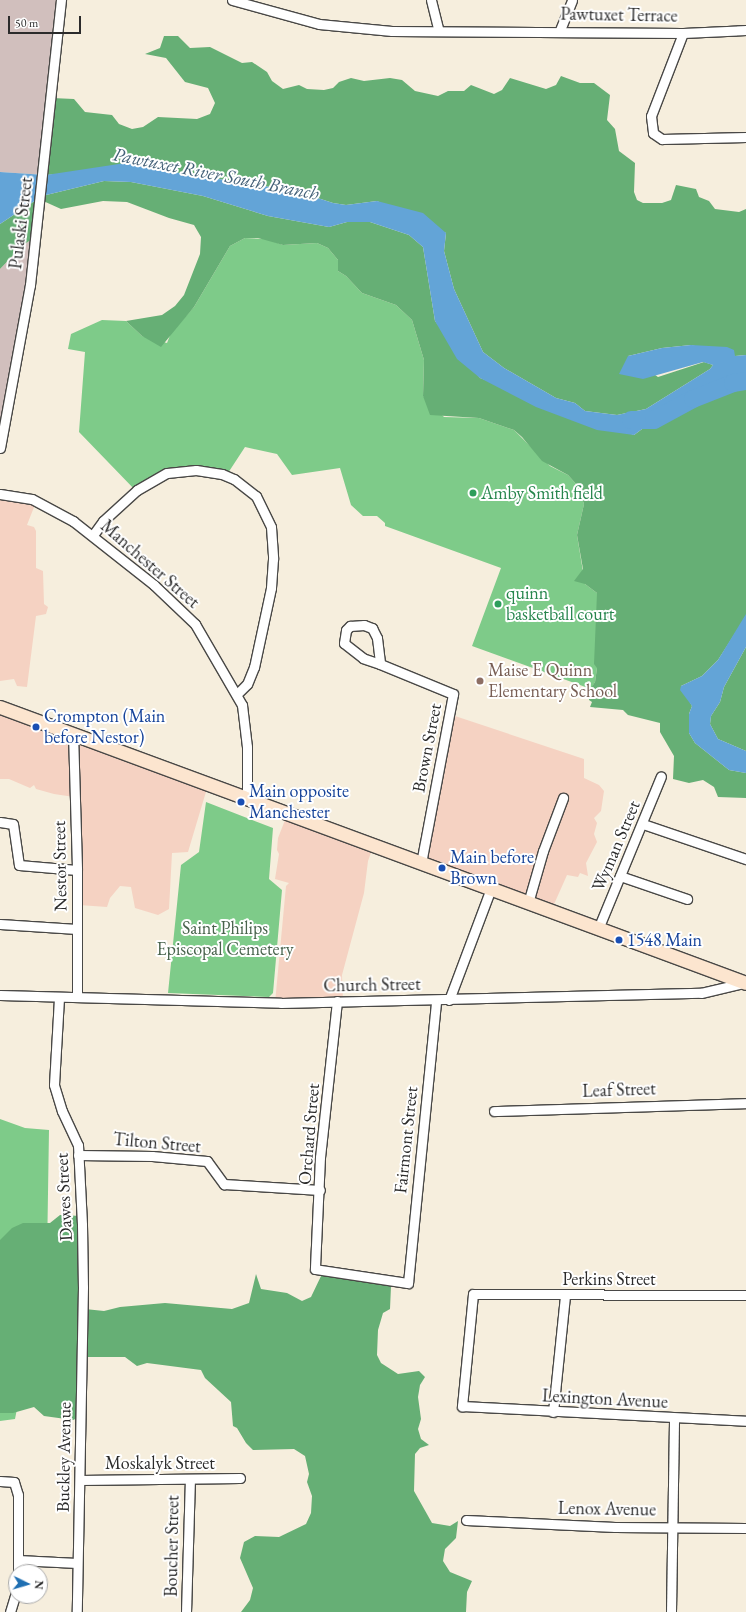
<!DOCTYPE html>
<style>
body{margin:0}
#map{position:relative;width:746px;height:1612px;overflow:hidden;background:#f6eedd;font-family:"EB Garamond",serif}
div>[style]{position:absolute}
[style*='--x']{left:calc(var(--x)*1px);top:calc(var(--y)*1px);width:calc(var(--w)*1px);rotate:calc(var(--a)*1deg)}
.built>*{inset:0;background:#f5d2c2}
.industrial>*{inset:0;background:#d1bfbd}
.green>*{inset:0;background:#7ecb89}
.forest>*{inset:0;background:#66af75}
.water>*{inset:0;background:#63a4d7}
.river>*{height:18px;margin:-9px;padding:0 9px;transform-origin:9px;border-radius:9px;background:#63a4d7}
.roads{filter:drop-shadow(1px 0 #494846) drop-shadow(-1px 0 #494846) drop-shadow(0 1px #494846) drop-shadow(0 -1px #494846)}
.minor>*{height:9px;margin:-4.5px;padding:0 4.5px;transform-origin:4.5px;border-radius:4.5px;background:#fff}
.secondary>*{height:13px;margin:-6.5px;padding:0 6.5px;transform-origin:6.5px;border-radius:6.5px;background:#fce5cf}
.dots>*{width:11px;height:11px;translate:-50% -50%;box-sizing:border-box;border:2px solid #fff;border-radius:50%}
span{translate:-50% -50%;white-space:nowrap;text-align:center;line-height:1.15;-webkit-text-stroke:4px #fff;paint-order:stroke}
.street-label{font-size:18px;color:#2b2b2b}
.leisure-label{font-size:18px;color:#27864d}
.left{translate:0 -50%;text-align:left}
.education-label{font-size:18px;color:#785e54}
.transit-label{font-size:18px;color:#164399}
.park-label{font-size:18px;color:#48634c}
.water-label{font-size:19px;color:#446178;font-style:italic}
.north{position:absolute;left:8px;top:1564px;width:40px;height:40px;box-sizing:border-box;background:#fff;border:1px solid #aaa;border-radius:50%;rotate:95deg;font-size:11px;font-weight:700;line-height:16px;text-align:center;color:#2b2b2b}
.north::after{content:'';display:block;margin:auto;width:14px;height:18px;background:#1f6fb2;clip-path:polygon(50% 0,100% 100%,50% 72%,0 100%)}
.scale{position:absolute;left:8px;top:16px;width:73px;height:18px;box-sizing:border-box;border:2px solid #2b2b2b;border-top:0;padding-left:5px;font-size:12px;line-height:14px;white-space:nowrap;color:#2b2b2b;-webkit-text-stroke:3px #fff;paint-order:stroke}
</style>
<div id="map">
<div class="built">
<div style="clip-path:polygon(0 495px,36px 502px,27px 525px,34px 527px,36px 531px,36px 568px,43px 571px,44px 604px,48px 607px,46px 614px,36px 616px,27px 687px,17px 686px,14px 679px,0 681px)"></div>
<div style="clip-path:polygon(0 707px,208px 785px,188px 852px,172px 853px,169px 909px,158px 915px,135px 908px,131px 887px,120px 886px,110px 898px,107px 907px,79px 905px,74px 797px,54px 794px,36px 789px,34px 785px,30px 788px,9px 779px,0 779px)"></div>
<div style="clip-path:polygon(452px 715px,584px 759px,584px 778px,599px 785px,604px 791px,601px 811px,594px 818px,597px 823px,594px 834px,597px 842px,586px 863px,588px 876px,580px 873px,578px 877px,567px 875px,551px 911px,423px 863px)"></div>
<div style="clip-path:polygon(287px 815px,373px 847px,368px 861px,364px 893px,342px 975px,343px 1002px,275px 1003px,286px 886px,289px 883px,275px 879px,279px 854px,277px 850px,278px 838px)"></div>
</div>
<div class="industrial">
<div style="clip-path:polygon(0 0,61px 0,46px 175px,0 172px)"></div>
<div style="clip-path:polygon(37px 236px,27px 309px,0 455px,0 269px,23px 245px)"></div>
</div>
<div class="green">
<div style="clip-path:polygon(245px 238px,267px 239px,283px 245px,317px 243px,328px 248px,338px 260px,338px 271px,346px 276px,362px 293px,396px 305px,412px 320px,424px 360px,423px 396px,444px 417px,479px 418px,514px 430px,550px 466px,568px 475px,577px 485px,584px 504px,577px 535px,585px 584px,597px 593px,597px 668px,595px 682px,591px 689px,472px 646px,501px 568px,385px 526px,385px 523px,377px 516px,363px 516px,351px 505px,340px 468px,292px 475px,277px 454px,245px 447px,228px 473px,172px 472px,137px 492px,79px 432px,85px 352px,68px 349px,71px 334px,102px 320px,126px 321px,142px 336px,167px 343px,171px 333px,194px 307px,230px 246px)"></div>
<div style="clip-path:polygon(206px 802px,273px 828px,269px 879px,282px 890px,273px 993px,269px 997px,168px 993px,181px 865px,199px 852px)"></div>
<div style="clip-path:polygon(0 1119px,25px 1128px,49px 1130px,47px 1256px,15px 1419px,0 1421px)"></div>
</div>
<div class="forest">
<div style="clip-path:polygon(164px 36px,178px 36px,190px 48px,210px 47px,242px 63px,252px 62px,267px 72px,272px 81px,283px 89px,299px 85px,307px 89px,324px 90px,333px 88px,339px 82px,351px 78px,364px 81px,390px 78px,402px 80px,415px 91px,438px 96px,448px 91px,464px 91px,471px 85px,494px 94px,502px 90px,510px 78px,546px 89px,556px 85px,561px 76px,580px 83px,594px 83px,610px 95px,607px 120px,615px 129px,619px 151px,635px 163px,634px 192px,637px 200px,643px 203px,662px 203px,671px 200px,676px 185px,696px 189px,699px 197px,709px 201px,715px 209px,739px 212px,746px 209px,746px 355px,735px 356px,691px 345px,662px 348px,628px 356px,658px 377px,704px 362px,713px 365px,710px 369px,646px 409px,617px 415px,585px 411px,575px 403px,556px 398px,504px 368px,483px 352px,454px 289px,444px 251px,446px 233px,377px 201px,346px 205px,333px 203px,296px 191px,173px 172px,166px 165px,46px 175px,52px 98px,74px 99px,85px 112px,112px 115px,119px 124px,132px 129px,143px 127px,158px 117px,197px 119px,210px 114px,215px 103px,208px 88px,185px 82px,166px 58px,145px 54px,160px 48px)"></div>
<div style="clip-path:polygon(104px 181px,131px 182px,203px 196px,268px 216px,329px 227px,347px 222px,370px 222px,409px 235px,423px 247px,435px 321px,480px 378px,634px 435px,657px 418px,719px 384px,739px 381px,746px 372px,746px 616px,718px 660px,702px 676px,681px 686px,692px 706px,689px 714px,689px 733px,695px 743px,729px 770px,746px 773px,746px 798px,718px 797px,714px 787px,703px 780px,689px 783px,673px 779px,674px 756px,660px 732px,660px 723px,628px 715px,623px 710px,590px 707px,592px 702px,589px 700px,589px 691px,595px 682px,597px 668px,594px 664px,597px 593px,585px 584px,574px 581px,583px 569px,577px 535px,584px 504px,577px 485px,568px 475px,542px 461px,522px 437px,514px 430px,479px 418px,430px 415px,423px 396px,424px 360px,412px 320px,396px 305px,362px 293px,346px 276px,338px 271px,338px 260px,328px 248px,317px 243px,283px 245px,258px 238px,245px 238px,230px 246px,194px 307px,161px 347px,142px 336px,126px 321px,162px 315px,175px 306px,184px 295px,200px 254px,201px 237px,194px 225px,169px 218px,127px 202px,103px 201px,61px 209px,41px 200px,37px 236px,23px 245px,0 269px,0 224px,42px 196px)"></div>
<div style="clip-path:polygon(746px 647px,746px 751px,718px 739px,710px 724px,711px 716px,720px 702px,724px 687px)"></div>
<div style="clip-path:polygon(60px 1215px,81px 1216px,85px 1309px,104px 1311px,120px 1307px,165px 1303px,232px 1309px,249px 1303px,256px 1274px,261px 1289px,287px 1293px,302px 1301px,311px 1297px,322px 1274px,391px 1286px,390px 1309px,383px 1313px,378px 1330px,377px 1355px,381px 1363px,398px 1374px,419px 1371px,425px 1377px,420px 1385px,418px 1397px,421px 1419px,418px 1429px,421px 1439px,429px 1445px,420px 1448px,415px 1454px,414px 1491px,432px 1523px,450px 1526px,458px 1521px,456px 1538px,445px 1549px,443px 1561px,450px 1572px,472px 1581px,467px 1592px,466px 1612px,241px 1612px,250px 1600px,253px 1588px,240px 1558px,244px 1542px,255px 1536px,279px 1537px,306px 1524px,311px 1513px,312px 1496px,307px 1482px,309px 1474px,305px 1456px,294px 1449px,253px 1450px,246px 1443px,237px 1428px,233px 1426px,231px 1402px,205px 1378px,201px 1370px,147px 1363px,137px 1366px,125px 1357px,84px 1357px,82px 1416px,73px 1420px,44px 1416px,34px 1407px,13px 1413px,0 1413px,0 1240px,12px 1228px,23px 1223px,50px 1223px)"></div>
</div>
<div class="water">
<div style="clip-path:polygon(132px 162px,156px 162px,166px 165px,173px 172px,296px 191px,333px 203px,346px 205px,377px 201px,423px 213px,446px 233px,444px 251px,454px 289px,483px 352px,504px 368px,556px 398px,575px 403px,585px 411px,617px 415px,646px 409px,710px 369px,713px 365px,703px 362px,643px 379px,619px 374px,628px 356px,662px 348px,691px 345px,727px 347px,734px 350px,735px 356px,746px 355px,746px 372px,739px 381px,719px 384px,657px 418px,634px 435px,597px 430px,536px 407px,480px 378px,457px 359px,435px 321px,423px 247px,409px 235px,370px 222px,347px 222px,329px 227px,268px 216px,203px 196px,131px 182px,104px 181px,42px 196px,0 224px,0 172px,46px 175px)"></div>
<div style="clip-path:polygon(746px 614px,746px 647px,724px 687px,720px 702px,711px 716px,710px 724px,718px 739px,746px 751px,746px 773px,729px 770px,695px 743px,689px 733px,689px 714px,692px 706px,680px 690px,681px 686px,702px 676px,718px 660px)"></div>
</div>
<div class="river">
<div style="--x:631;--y:420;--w:23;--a:0"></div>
<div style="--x:654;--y:420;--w:44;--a:-28.3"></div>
<div style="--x:693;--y:399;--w:43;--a:-21.8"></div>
<div style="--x:733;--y:383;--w:13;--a:-9"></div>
</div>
<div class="roads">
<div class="minor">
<div style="--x:232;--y:0;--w:90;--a:15.4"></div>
<div style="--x:319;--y:24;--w:73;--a:5.5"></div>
<div style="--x:392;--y:31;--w:291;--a:0.4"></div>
<div style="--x:683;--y:33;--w:63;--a:-2.7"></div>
<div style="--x:431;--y:0;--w:30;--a:76"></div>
<div style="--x:560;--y:30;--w:32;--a:-68"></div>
<div style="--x:683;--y:33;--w:89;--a:111.1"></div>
<div style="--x:651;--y:116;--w:17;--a:83"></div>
<div style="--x:653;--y:133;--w:11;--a:34"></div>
<div style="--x:662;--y:139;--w:84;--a:-1.4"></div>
<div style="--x:0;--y:448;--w:166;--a:-79.6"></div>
<div style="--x:30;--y:285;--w:287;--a:-83.8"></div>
<div style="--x:0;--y:494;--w:32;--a:9"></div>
<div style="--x:32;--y:499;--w:47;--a:28.2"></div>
<div style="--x:73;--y:521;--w:103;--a:38.3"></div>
<div style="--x:154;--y:585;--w:57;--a:43.6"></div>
<div style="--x:195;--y:624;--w:94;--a:59.9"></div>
<div style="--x:242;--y:705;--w:42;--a:83.2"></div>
<div style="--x:247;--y:747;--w:52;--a:90"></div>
<div style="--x:93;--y:535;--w:17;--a:-54"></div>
<div style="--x:103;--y:521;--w:46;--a:-42.4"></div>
<div style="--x:137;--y:490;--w:34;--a:-30"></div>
<div style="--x:167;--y:473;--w:29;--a:-6"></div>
<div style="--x:196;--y:470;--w:26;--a:9"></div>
<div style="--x:222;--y:474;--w:13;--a:23"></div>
<div style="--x:234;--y:479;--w:28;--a:38"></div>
<div style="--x:256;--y:496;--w:34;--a:64"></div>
<div style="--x:271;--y:527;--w:32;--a:86"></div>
<div style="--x:273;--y:559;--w:29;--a:94"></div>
<div style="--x:271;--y:588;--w:81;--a:102.1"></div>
<div style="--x:254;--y:667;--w:18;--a:112"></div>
<div style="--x:247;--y:684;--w:14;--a:135"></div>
<div style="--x:364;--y:625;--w:9;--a:21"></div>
<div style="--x:372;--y:628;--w:11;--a:63"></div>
<div style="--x:377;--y:638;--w:26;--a:83"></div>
<div style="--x:380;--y:664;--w:18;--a:-161"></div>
<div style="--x:363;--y:658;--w:24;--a:-142"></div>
<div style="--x:344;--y:643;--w:13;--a:-81"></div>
<div style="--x:346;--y:630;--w:6;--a:-45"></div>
<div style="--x:350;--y:626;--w:14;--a:-4"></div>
<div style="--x:380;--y:664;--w:79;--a:22.3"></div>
<div style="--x:453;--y:694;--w:172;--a:100.7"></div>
<div style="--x:73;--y:733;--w:137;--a:88.3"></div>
<div style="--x:77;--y:870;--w:127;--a:90"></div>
<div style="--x:0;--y:822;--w:13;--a:9"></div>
<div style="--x:13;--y:824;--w:41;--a:81.7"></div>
<div style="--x:19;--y:865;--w:58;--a:4.9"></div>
<div style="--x:643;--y:824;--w:109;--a:18.8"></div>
<div style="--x:620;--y:876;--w:71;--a:18.9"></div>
<div style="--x:528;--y:903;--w:54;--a:-73.9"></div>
<div style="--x:543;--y:851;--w:57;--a:-69.3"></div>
<div style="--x:0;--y:924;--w:77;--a:3.7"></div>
<div style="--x:598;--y:929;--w:165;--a:-67.6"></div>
<div style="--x:0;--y:995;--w:281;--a:1.6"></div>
<div style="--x:281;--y:1003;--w:420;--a:-1.4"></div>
<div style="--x:701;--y:993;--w:43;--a:-13.4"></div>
<div style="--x:59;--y:998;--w:87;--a:93.3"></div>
<div style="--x:54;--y:1085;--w:27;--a:73"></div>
<div style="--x:62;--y:1111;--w:38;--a:65"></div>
<div style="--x:78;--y:1145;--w:80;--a:87.1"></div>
<div style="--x:82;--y:1225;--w:62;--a:89.1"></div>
<div style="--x:83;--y:1287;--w:325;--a:91.1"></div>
<div style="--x:449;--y:1000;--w:120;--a:-69.4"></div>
<div style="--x:337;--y:1001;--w:157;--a:96.2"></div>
<div style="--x:320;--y:1157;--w:112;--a:92.6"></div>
<div style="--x:315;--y:1269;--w:94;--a:8.6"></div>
<div style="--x:408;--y:1283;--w:284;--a:-84.3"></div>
<div style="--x:494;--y:1111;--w:252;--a:-1.8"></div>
<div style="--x:78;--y:1155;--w:74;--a:0.8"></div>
<div style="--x:152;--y:1156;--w:55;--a:5.2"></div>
<div style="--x:207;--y:1161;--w:29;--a:54"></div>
<div style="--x:224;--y:1184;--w:96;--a:3.6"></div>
<div style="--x:746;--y:1295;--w:273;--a:-179.8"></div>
<div style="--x:473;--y:1294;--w:113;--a:95.6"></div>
<div style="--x:462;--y:1406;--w:284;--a:3"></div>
<div style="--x:553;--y:1412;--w:118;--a:-84.1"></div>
<div style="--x:80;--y:1480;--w:160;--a:-0.7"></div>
<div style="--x:0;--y:1481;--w:14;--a:4"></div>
<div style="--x:14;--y:1482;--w:14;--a:73"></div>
<div style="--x:18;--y:1495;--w:77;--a:90"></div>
<div style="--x:466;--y:1520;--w:149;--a:2.7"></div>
<div style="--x:615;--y:1527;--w:131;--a:0.4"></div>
<div style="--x:18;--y:1560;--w:59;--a:2.9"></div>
<div style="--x:10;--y:1612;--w:21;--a:-73"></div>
<div style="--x:186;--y:1612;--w:132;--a:-88.3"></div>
<div style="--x:671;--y:1612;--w:194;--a:-89.1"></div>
</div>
<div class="secondary">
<div style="--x:0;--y:707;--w:795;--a:20.3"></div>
</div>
</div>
<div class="dots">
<div style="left:473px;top:493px;background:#2e9e5b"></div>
<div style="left:498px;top:604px;background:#2e9e5b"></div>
<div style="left:480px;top:681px;background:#8d6e63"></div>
<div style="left:36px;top:727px;background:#1a4fb4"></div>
<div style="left:241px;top:802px;background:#1a4fb4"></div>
<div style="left:442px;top:868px;background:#1a4fb4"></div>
<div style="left:619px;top:940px;background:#1a4fb4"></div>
</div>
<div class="street-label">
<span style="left:619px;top:15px;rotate:1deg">Pawtuxet Terrace</span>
<span style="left:21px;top:223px;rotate:-83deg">Pulaski Street</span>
<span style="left:150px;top:564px;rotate:41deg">Manchester Street</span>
<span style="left:427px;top:748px;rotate:-79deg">Brown Street</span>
<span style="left:616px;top:846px;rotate:-67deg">Wyman Street</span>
<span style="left:60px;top:866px;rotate:-91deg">Nestor Street</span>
<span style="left:372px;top:985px;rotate:-1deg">Church Street</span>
<span style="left:619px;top:1090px;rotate:-2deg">Leaf Street</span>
<span style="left:309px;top:1134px;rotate:-85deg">Orchard Street</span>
<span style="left:406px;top:1140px;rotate:-84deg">Fairmont Street</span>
<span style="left:157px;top:1143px;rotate:5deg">Tilton Street</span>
<span style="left:64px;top:1197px;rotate:-93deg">Dawes Street</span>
<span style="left:609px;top:1279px">Perkins Street</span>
<span style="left:605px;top:1399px;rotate:3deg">Lexington Avenue</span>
<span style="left:64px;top:1457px;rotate:-89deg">Buckley Avenue</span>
<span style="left:160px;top:1463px">Moskalyk Street</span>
<span style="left:607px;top:1509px;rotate:1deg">Lenox Avenue</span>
<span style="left:172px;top:1546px;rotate:-89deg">Boucher Street</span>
</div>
<div class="leisure-label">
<span class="left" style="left:481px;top:493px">Amby Smith field</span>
<span class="left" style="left:506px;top:604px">quinn<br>basketball court</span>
</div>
<div class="education-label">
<span class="left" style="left:488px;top:681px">Maise E Quinn<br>Elementary School</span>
</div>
<div class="transit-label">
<span class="left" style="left:44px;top:727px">Crompton (Main<br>before Nestor)</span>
<span class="left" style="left:249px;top:802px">Main opposite<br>Manchester</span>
<span class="left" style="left:450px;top:868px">Main before<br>Brown</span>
<span class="left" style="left:627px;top:940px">1548 Main</span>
</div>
<div class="park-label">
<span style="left:225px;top:939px">Saint Philips<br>Episcopal Cemetery</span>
</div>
<div class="water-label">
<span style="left:216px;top:174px;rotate:11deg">Pawtuxet River South Branch</span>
</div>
<div class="north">N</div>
<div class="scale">50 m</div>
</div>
